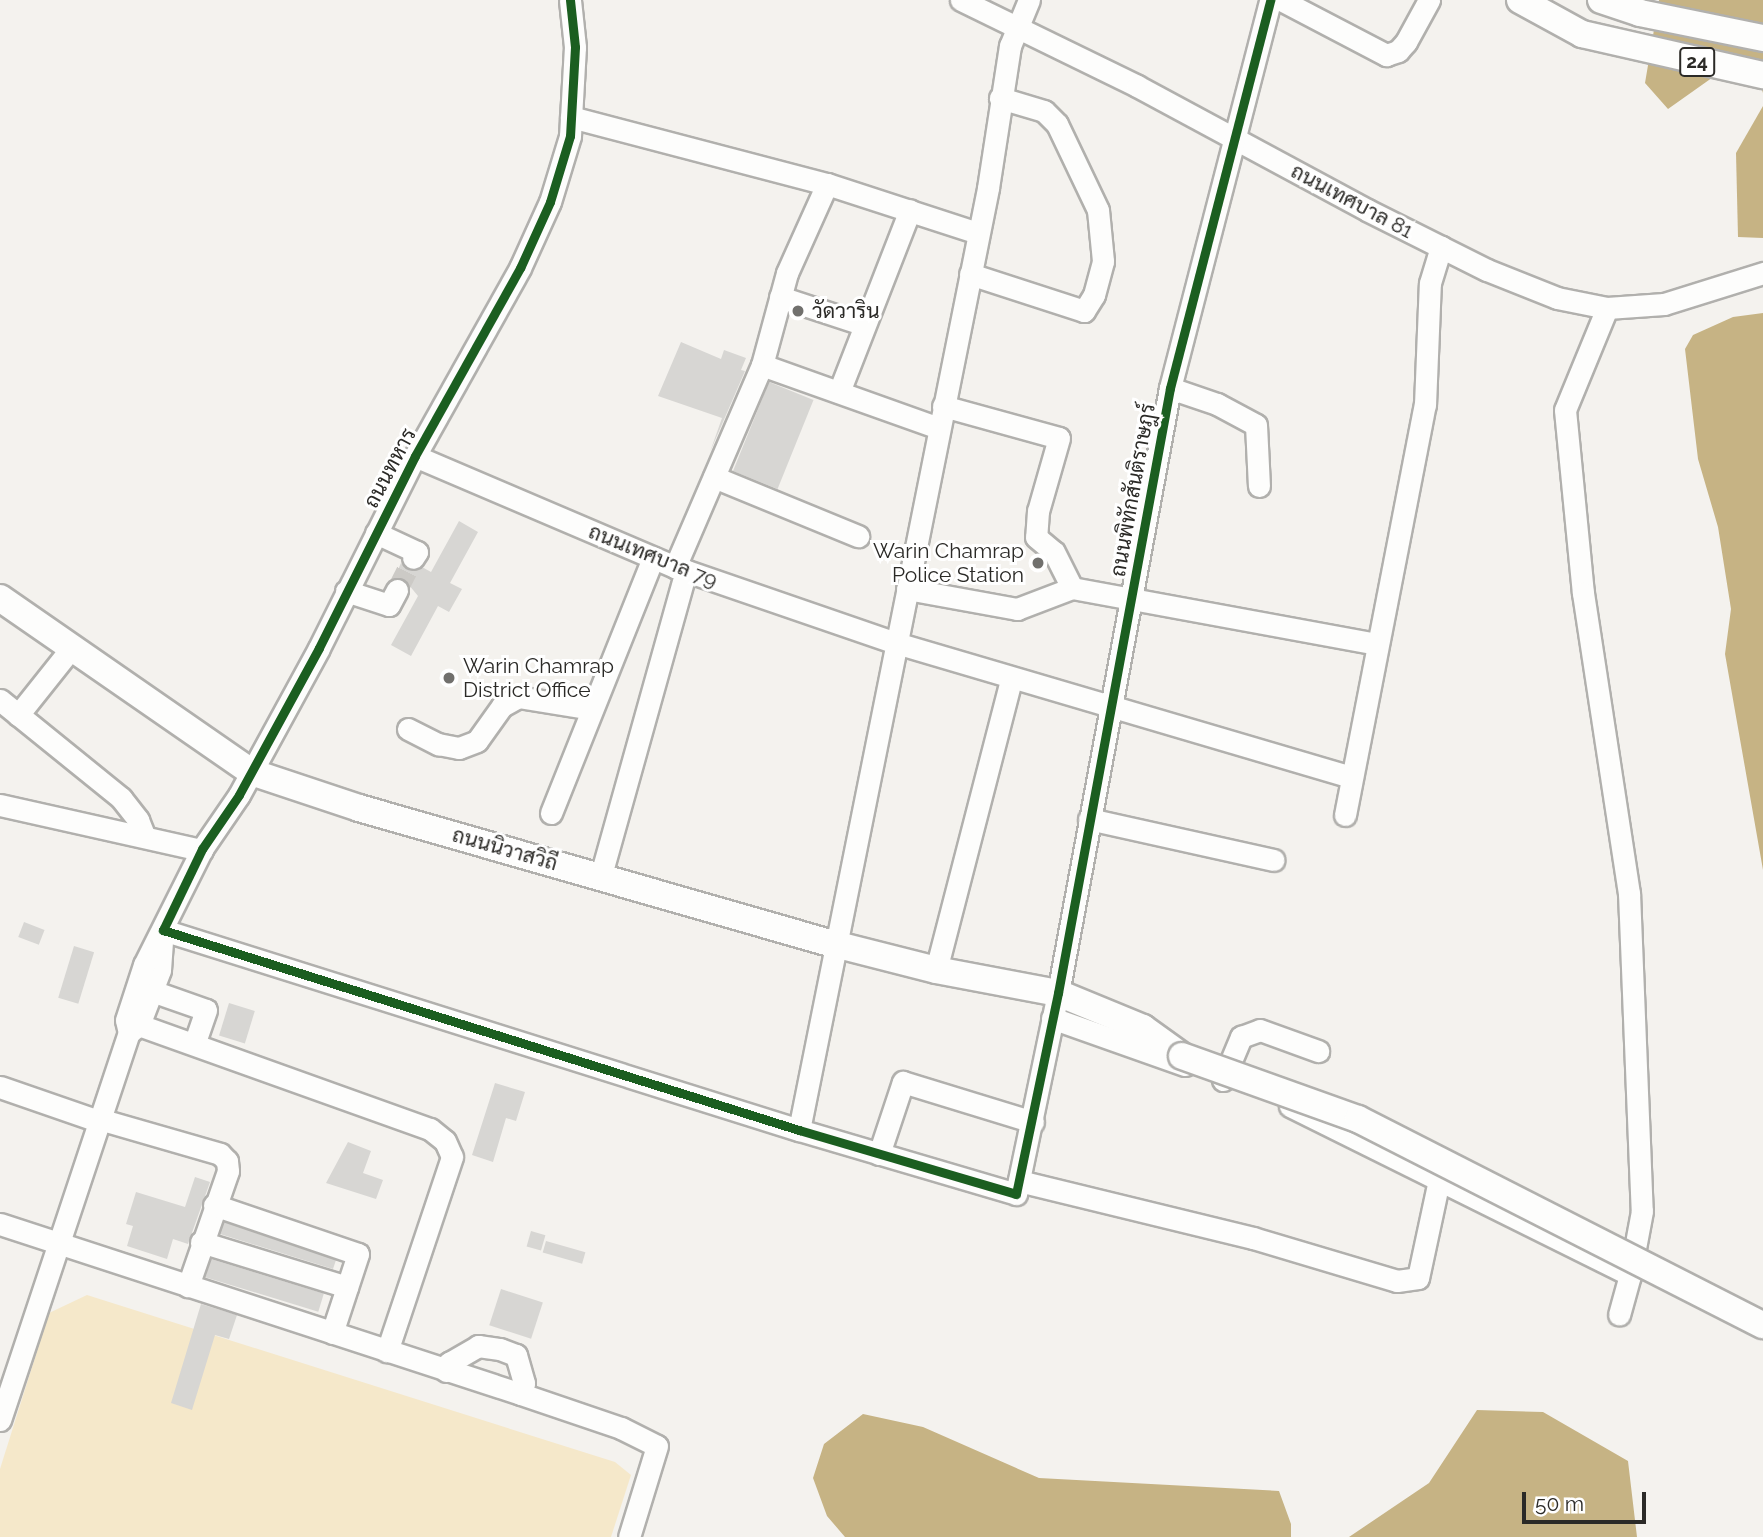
<!DOCTYPE html>
<meta charset="utf-8">
<style>
body{margin:0}
#map{position:relative;width:1763px;height:1537px;overflow:hidden;background:#f4f2ee;font-family:Raleway,Sarabun,sans-serif}
div>[style]{position:absolute}
[style*='--x']{left:calc(var(--x)*1px);top:calc(var(--y)*1px);width:calc(var(--w)*1px);rotate:calc(var(--a)*1deg)}
.green>*{inset:0;background:#f5e8ca}
.water>*{inset:0;background:#c6b384}
.building>*{inset:0;background:#d7d6d3;transform-origin:0 0}
.minor-tunnel>*{height:21px;margin-top:-10.5px;transform-origin:0;background:repeating-linear-gradient(90deg,#cccac6 0 21px,transparent 0 31px)}
.roads{filter:drop-shadow(2px 0 #b1b0ad) drop-shadow(-2px 0 #b1b0ad) drop-shadow(0 2px #b1b0ad) drop-shadow(0 -2px #b1b0ad)}
.minor>*{height:21px;margin:-10.5px;padding:0 10.5px;transform-origin:10.5px;border-radius:10.5px;background:#fdfdfc}
.major>*{height:26px;margin:-13px;padding:0 13px;transform-origin:13px;border-radius:13px;background:#fdfdfc}
.bridges{filter:drop-shadow(2px 0 #b1b0ad) drop-shadow(-2px 0 #b1b0ad) drop-shadow(0 2px #b1b0ad) drop-shadow(0 -2px #b1b0ad)}
.major-bridge>*{height:26px;margin:-13px;padding:0 13px;transform-origin:13px;border-radius:13px;background:#fdfdfc}
.cycleway>*{height:9px;margin:-4.5px;padding:0 4.5px;transform-origin:4.5px;border-radius:4.5px;background:#1b5e20}
.dots>*{width:19px;height:19px;translate:-50% -50%;box-sizing:border-box;border:4px solid #fff;border-radius:50%}
span{translate:-50% -50%;white-space:nowrap;text-align:center;line-height:1.15;-webkit-text-stroke:6px #fff;paint-order:stroke}
.shield-label span{padding:2px 5px;background:#fff;border:2px solid;border-radius:5px;-webkit-text-stroke-width:0}
.shield-label{font-size:19px;color:#2b2a27;font-weight:700}
.street-label{font-size:21px;color:#2b2a27}
.poi-label{font-size:21px;color:#2b2a27}
.left{translate:0 -50%;text-align:left}
.right{translate:-100% -50%;text-align:right}
.scale{position:absolute;left:1522px;top:1492px;width:124px;height:32px;box-sizing:border-box;border:4px solid #2b2a27;border-top:0;padding-left:9px;font-size:21px;line-height:24px;white-space:nowrap;color:#2b2a27;-webkit-text-stroke:5px #fff;paint-order:stroke}
</style>
<div id="map">
<div class="green">
<div style="clip-path:polygon(87px 1295px,615px 1462px,631px 1475px,611px 1537px,0 1537px,0 1469px,49px 1313px)"></div>
</div>
<div class="water">
<div style="clip-path:polygon(1659px 0,1763px 0,1763px 93px,1760px 83px,1716px 75px,1668px 109px,1645px 83px)"></div>
<div style="clip-path:polygon(1763px 106px,1763px 238px,1738px 237px,1736px 153px)"></div>
<div style="clip-path:polygon(1763px 313px,1763px 870px,1725px 654px,1731px 609px,1718px 527px,1698px 459px,1685px 349px,1693px 335px,1733px 317px)"></div>
<div style="clip-path:polygon(1477px 1410px,1543px 1412px,1628px 1461px,1637px 1537px,1349px 1537px,1429px 1483px)"></div>
<div style="clip-path:polygon(863px 1414px,923px 1427px,1039px 1478px,1279px 1491px,1291px 1524px,1291px 1537px,845px 1537px,827px 1516px,813px 1478px,824px 1444px)"></div>
</div>
<div class="building">
<div style="clip-path:polygon(681px 342px,721px 359px,724px 350px,746px 358px,741px 370px,745px 371px,710px 452px,722px 418px,658px 396px)"></div>
<div style="left:769px;top:382px;width:48px;height:96px;rotate:22deg"></div>
<div style="clip-path:polygon(459px 521px,478px 532px,450px 583px,462px 589px,449px 612px,438px 606px,411px 656px,391px 645px,418px 596px,404px 579px,394px 578px,401px 563px,411px 571px,422px 567px,431px 572px)"></div>
<div style="left:24px;top:922px;width:22px;height:16px;rotate:21deg"></div>
<div style="left:74px;top:946px;width:21px;height:54px;rotate:17deg"></div>
<div style="left:229px;top:1003px;width:27px;height:34px;rotate:17deg"></div>
<div style="clip-path:polygon(495px 1083px,525px 1092px,516px 1121px,506px 1118px,493px 1162px,472px 1155px)"></div>
<div style="clip-path:polygon(348px 1142px,371px 1151px,363px 1173px,383px 1180px,376px 1199px,326px 1183px)"></div>
<div style="clip-path:polygon(195px 1177px,210px 1182px,188px 1244px,173px 1239px,167px 1259px,127px 1246px,133px 1226px,126px 1224px,136px 1192px,185px 1207px)"></div>
<div style="clip-path:polygon(224px 1222px,336px 1260px,333px 1269px,220px 1234px)"></div>
<div style="left:531px;top:1231px;width:15px;height:16px;rotate:16deg"></div>
<div style="left:546px;top:1241px;width:41px;height:12px;rotate:16deg"></div>
<div style="left:211px;top:1259px;width:118px;height:19px;rotate:17deg"></div>
<div style="left:501px;top:1289px;width:44px;height:38px;rotate:18deg"></div>
<div style="clip-path:polygon(201px 1304px,237px 1315px,229px 1339px,215px 1335px,192px 1410px,171px 1403px)"></div>
</div>
<div class="minor-tunnel">
<div style="--x:397;--y:590;--w:36;--a:-63"></div>
</div>
<div class="roads">
<div class="minor">
<div style="--x:961;--y:0;--w:196;--a:26"></div>
<div style="--x:1137;--y:86;--w:261;--a:28.3"></div>
<div style="--x:1367;--y:210;--w:134;--a:26.6"></div>
<div style="--x:1487;--y:270;--w:75;--a:21.8"></div>
<div style="--x:1557;--y:298;--w:51;--a:11.3"></div>
<div style="--x:1607;--y:308;--w:57;--a:-4"></div>
<div style="--x:1664;--y:304;--w:104;--a:-17.4"></div>
<div style="--x:1281;--y:0;--w:119;--a:27.6"></div>
<div style="--x:1386;--y:55;--w:13;--a:-18"></div>
<div style="--x:1398;--y:51;--w:12;--a:-48"></div>
<div style="--x:1406;--y:42;--w:48;--a:-61.3"></div>
<div style="--x:571;--y:117;--w:265;--a:14.7"></div>
<div style="--x:827;--y:184;--w:98;--a:114.2"></div>
<div style="--x:787;--y:273;--w:95;--a:105.2"></div>
<div style="--x:827;--y:184;--w:159;--a:18"></div>
<div style="--x:970;--y:274;--w:120;--a:18"></div>
<div style="--x:1084;--y:311;--w:19;--a:-58"></div>
<div style="--x:1094;--y:295;--w:35;--a:-75"></div>
<div style="--x:1103;--y:261;--w:51;--a:-95.6"></div>
<div style="--x:1098;--y:210;--w:95;--a:-115.5"></div>
<div style="--x:1057;--y:124;--w:18;--a:-135"></div>
<div style="--x:1044;--y:111;--w:46;--a:-163.5"></div>
<div style="--x:780;--y:297;--w:89;--a:18.2"></div>
<div style="--x:1607;--y:308;--w:110;--a:112.4"></div>
<div style="--x:1565;--y:410;--w:184;--a:84.4"></div>
<div style="--x:1583;--y:593;--w:304;--a:81.3"></div>
<div style="--x:1629;--y:893;--w:318;--a:87.7"></div>
<div style="--x:1642;--y:1211;--w:65;--a:100.6"></div>
<div style="--x:1170;--y:388;--w:50;--a:18.8"></div>
<div style="--x:1217;--y:404;--w:44;--a:28.3"></div>
<div style="--x:1256;--y:425;--w:61;--a:87.2"></div>
<div style="--x:839;--y:392;--w:195;--a:-68.7"></div>
<div style="--x:943;--y:406;--w:120;--a:15.4"></div>
<div style="--x:1059;--y:438;--w:76;--a:106"></div>
<div style="--x:1038;--y:511;--w:26;--a:94"></div>
<div style="--x:1036;--y:537;--w:23;--a:40"></div>
<div style="--x:1054;--y:552;--w:40;--a:63.4"></div>
<div style="--x:415;--y:456;--w:283;--a:23.1"></div>
<div style="--x:675;--y:567;--w:234;--a:19"></div>
<div style="--x:896;--y:643;--w:475;--a:16.4"></div>
<div style="--x:714;--y:477;--w:156;--a:22.3"></div>
<div style="--x:376;--y:533;--w:45;--a:24.9"></div>
<div style="--x:417;--y:552;--w:7;--a:124"></div>
<div style="--x:675;--y:567;--w:220;--a:-66.7"></div>
<div style="--x:762;--y:365;--w:188;--a:19.6"></div>
<div style="--x:907;--y:589;--w:112;--a:10.3"></div>
<div style="--x:1017;--y:609;--w:59;--a:-20.9"></div>
<div style="--x:1072;--y:588;--w:310;--a:10.4"></div>
<div style="--x:346;--y:591;--w:45;--a:18"></div>
<div style="--x:389;--y:605;--w:17;--a:-62"></div>
<div style="--x:0;--y:700;--w:156;--a:39"></div>
<div style="--x:121;--y:798;--w:28;--a:52"></div>
<div style="--x:138;--y:820;--w:18;--a:68"></div>
<div style="--x:18;--y:715;--w:87;--a:-51.5"></div>
<div style="--x:408;--y:729;--w:34;--a:27"></div>
<div style="--x:438;--y:744;--w:21;--a:11"></div>
<div style="--x:459;--y:748;--w:19;--a:-21"></div>
<div style="--x:477;--y:741;--w:43;--a:-54.5"></div>
<div style="--x:502;--y:706;--w:18;--a:-29"></div>
<div style="--x:518;--y:697;--w:75;--a:9.2"></div>
<div style="--x:0;--y:805;--w:207;--a:12.6"></div>
<div style="--x:551;--y:813;--w:275;--a:-68.2"></div>
<div style="--x:1345;--y:815;--w:418;--a:-79"></div>
<div style="--x:1425;--y:405;--w:122;--a:-87.7"></div>
<div style="--x:1430;--y:283;--w:38;--a:-73"></div>
<div style="--x:1089;--y:819;--w:189;--a:12.5"></div>
<div style="--x:601;--y:875;--w:316;--a:-74.4"></div>
<div style="--x:163;--y:930;--w:667;--a:17.46"></div>
<div style="--x:799;--y:1130;--w:226;--a:16.4"></div>
<div style="--x:1016;--y:1194;--w:205;--a:-78.2"></div>
<div style="--x:1058;--y:993;--w:615;--a:-79.51"></div>
<div style="--x:1170;--y:388;--w:401;--a:-75.5"></div>
<div style="--x:936;--y:970;--w:301;--a:-75.5"></div>
<div style="--x:152;--y:991;--w:57;--a:19.4"></div>
<div style="--x:206;--y:1010;--w:36;--a:109"></div>
<div style="--x:1052;--y:1018;--w:141;--a:19.5"></div>
<div style="--x:139;--y:1025;--w:309;--a:19.7"></div>
<div style="--x:430;--y:1129;--w:19;--a:39"></div>
<div style="--x:445;--y:1141;--w:17;--a:66"></div>
<div style="--x:452;--y:1157;--w:205;--a:108.5"></div>
<div style="--x:130;--y:1032;--w:11;--a:-38"></div>
<div style="--x:139;--y:1025;--w:59;--a:-69.1"></div>
<div style="--x:160;--y:970;--w:31;--a:-86"></div>
<div style="--x:1223;--y:1080;--w:47;--a:-67.3"></div>
<div style="--x:1241;--y:1037;--w:20;--a:-20"></div>
<div style="--x:1260;--y:1030;--w:62;--a:19.9"></div>
<div style="--x:0;--y:1087;--w:104;--a:19.1"></div>
<div style="--x:1290;--y:1106;--w:380;--a:26.4"></div>
<div style="--x:1630;--y:1275;--w:41;--a:105.4"></div>
<div style="--x:99;--y:1119;--w:126;--a:16.1"></div>
<div style="--x:220;--y:1154;--w:10;--a:45"></div>
<div style="--x:227;--y:1161;--w:10;--a:84"></div>
<div style="--x:228;--y:1171;--w:122;--a:109.2"></div>
<div style="--x:799;--y:1130;--w:961;--a:-78.65"></div>
<div style="--x:988;--y:188;--w:144;--a:-81.2"></div>
<div style="--x:1010;--y:46;--w:50;--a:-67.6"></div>
<div style="--x:879;--y:1154;--w:76;--a:-71.6"></div>
<div style="--x:903;--y:1082;--w:136;--a:17.1"></div>
<div style="--x:1019;--y:1181;--w:241;--a:13.7"></div>
<div style="--x:1253;--y:1238;--w:150;--a:16.6"></div>
<div style="--x:1397;--y:1281;--w:21;--a:-8"></div>
<div style="--x:1418;--y:1278;--w:100;--a:-77.9"></div>
<div style="--x:214;--y:1205;--w:152;--a:18.8"></div>
<div style="--x:358;--y:1254;--w:83;--a:108.2"></div>
<div style="--x:0;--y:1224;--w:548;--a:18.07"></div>
<div style="--x:521;--y:1394;--w:106;--a:18.8"></div>
<div style="--x:621;--y:1428;--w:40;--a:26.6"></div>
<div style="--x:657;--y:1446;--w:95;--a:107.1"></div>
<div style="--x:201;--y:1242;--w:153;--a:17.1"></div>
<div style="--x:446;--y:1371;--w:9;--a:-69"></div>
<div style="--x:449;--y:1363;--w:34;--a:-30"></div>
<div style="--x:478;--y:1346;--w:22;--a:8"></div>
<div style="--x:500;--y:1349;--w:17;--a:21"></div>
<div style="--x:516;--y:1355;--w:29;--a:74"></div>
<div style="--x:524;--y:1383;--w:11;--a:105"></div>
<div style="--x:0;--y:1420;--w:408;--a:-71.6"></div>
<div style="--x:129;--y:1033;--w:13;--a:-103"></div>
<div style="--x:126;--y:1020;--w:58;--a:-71.9"></div>
<div style="--x:144;--y:965;--w:130;--a:-63.4"></div>
<div style="--x:202;--y:849;--w:65;--a:-55.6"></div>
<div style="--x:239;--y:795;--w:167;--a:-61.4"></div>
<div style="--x:319;--y:648;--w:215;--a:-63.4"></div>
<div style="--x:415;--y:456;--w:215;--a:-60.8"></div>
<div style="--x:520;--y:268;--w:72;--a:-65.6"></div>
<div style="--x:550;--y:202;--w:69;--a:-73.1"></div>
<div style="--x:570;--y:136;--w:89;--a:-86.8"></div>
<div style="--x:575;--y:47;--w:47;--a:-96.1"></div>
</div>
<div class="major">
<div style="--x:1520;--y:0;--w:71;--a:28.7"></div>
<div style="--x:1582;--y:34;--w:186;--a:12.8"></div>
<div style="--x:1601;--y:0;--w:41;--a:18.4"></div>
<div style="--x:1640;--y:13;--w:126;--a:11.5"></div>
<div style="--x:0;--y:598;--w:305;--a:34.7"></div>
<div style="--x:251;--y:772;--w:114;--a:18.4"></div>
<div style="--x:359;--y:808;--w:498;--a:16"></div>
<div style="--x:838;--y:945;--w:101;--a:14.3"></div>
<div style="--x:936;--y:970;--w:124;--a:10.7"></div>
<div style="--x:1058;--y:993;--w:92;--a:22.4"></div>
<div style="--x:1143;--y:1028;--w:48;--a:35.7"></div>
</div>
</div>
<div class="bridges">
<div class="major-bridge">
<div style="--x:1182;--y:1056;--w:187;--a:19.7"></div>
<div style="--x:1358;--y:1119;--w:454;--a:27"></div>
</div>
</div>
<div class="cycleway">
<div style="--x:570;--y:0;--w:47;--a:83.9"></div>
<div style="--x:575;--y:47;--w:89;--a:93.2"></div>
<div style="--x:570;--y:136;--w:69;--a:106.9"></div>
<div style="--x:550;--y:202;--w:72;--a:114.4"></div>
<div style="--x:520;--y:268;--w:215;--a:119.2"></div>
<div style="--x:415;--y:456;--w:215;--a:116.6"></div>
<div style="--x:319;--y:648;--w:167;--a:118.6"></div>
<div style="--x:239;--y:795;--w:65;--a:124.4"></div>
<div style="--x:202;--y:849;--w:90;--a:115.7"></div>
<div style="--x:163;--y:930;--w:667;--a:17.46"></div>
<div style="--x:799;--y:1130;--w:226;--a:16.4"></div>
<div style="--x:1016;--y:1194;--w:205;--a:-78.2"></div>
<div style="--x:1058;--y:993;--w:615;--a:-79.51"></div>
<div style="--x:1170;--y:388;--w:401;--a:-75.5"></div>
</div>
<div class="dots">
<div style="left:798px;top:311px;background:#71706d"></div>
<div style="left:1038px;top:563px;background:#71706d"></div>
<div style="left:449px;top:678px;background:#71706d"></div>
</div>
<div class="shield-label">
<span style="left:1697px;top:62px">24</span>
</div>
<div class="street-label">
<span style="left:1352px;top:201px;rotate:28deg">ถนนเทศบาล 81</span>
<span style="left:390px;top:468px;rotate:-62deg">ถนนทหาร</span>
<span style="left:1133px;top:490px;rotate:-80deg">ถนนพิทักสันติราษฎร์</span>
<span style="left:653px;top:556px;rotate:22deg">ถนนเทศบาล 79</span>
<span style="left:505px;top:849px;rotate:16deg">ถนนนิวาสวิถี</span>
</div>
<div class="poi-label">
<span class="left" style="left:812px;top:311px">วัดวาริน</span>
<span class="right" style="left:1024px;top:563px">Warin Chamrap<br>Police Station</span>
<span class="left" style="left:463px;top:678px">Warin Chamrap<br>District Office</span>
</div>
<div class="scale">50 m</div>
</div>
